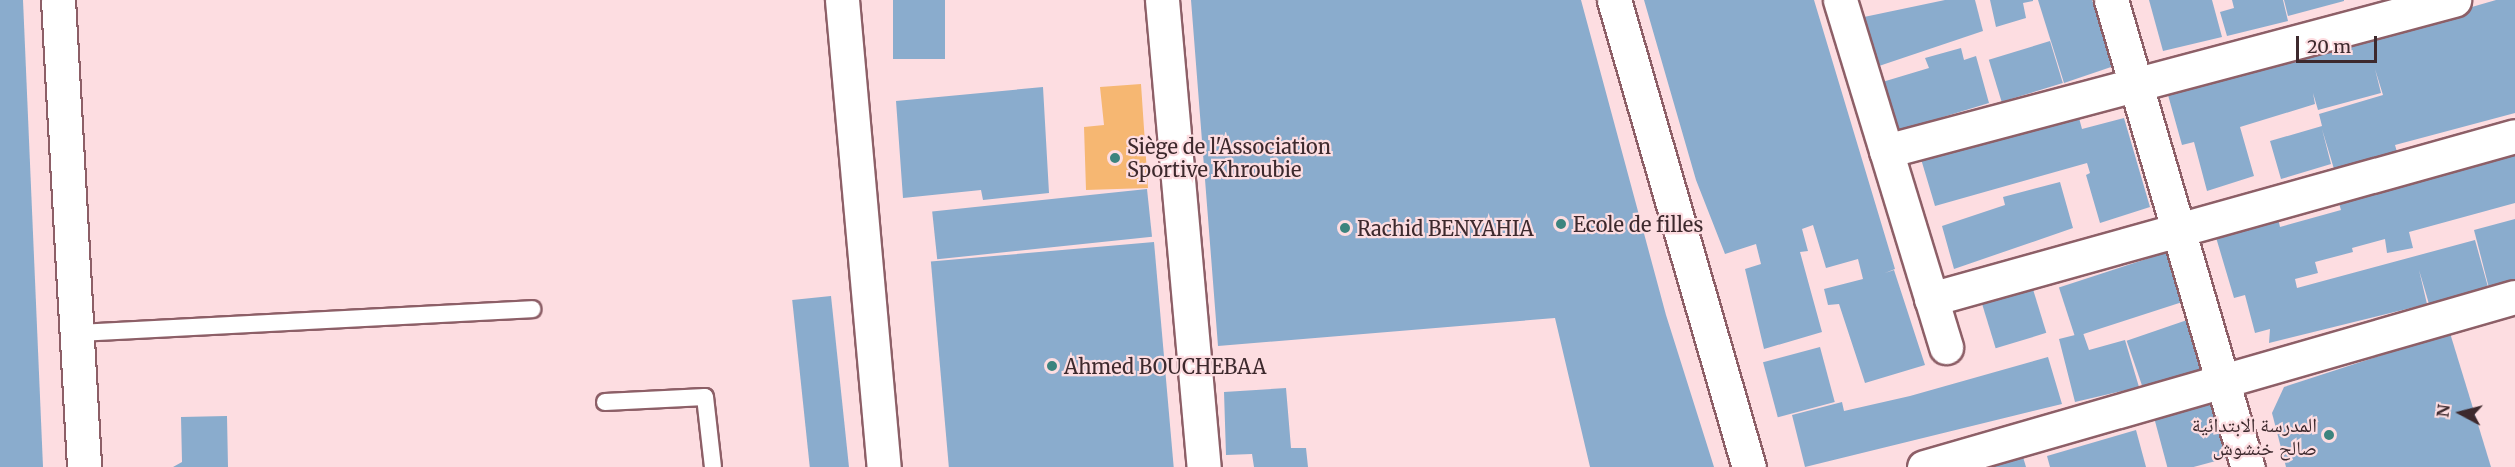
<!DOCTYPE html>
<meta charset="utf-8">
<style>
body{margin:0}
#map{position:relative;width:2515px;height:467px;overflow:hidden;background:#fddde1;font-family:Merriweather,"Noto Naskh Arabic",serif}
div>[style]{position:absolute}
[style*='--x']{left:calc(var(--x)*1px);top:calc(var(--y)*1px);width:calc(var(--w)*1px);rotate:calc(var(--a)*1deg)}
.green>*{inset:0;background:#f6b772}
.building>*{inset:0;background:#8aaccd;transform-origin:0 0}
.roads{filter:drop-shadow(2px 0 #8d5f67) drop-shadow(-2px 0 #8d5f67) drop-shadow(0 2px #8d5f67) drop-shadow(0 -2px #8d5f67)}
.lane>*{height:16px;margin:-8px;padding:0 8px;transform-origin:8px;border-radius:8px;background:#fff}
.street>*{height:33px;margin:-16.5px;padding:0 16.5px;transform-origin:16.5px;border-radius:16.5px;background:#fff}
.dots>*{width:16px;height:16px;translate:-50% -50%;box-sizing:border-box;border:3px solid #fddde1;border-radius:50%}
span{translate:-50% -50%;white-space:nowrap;text-align:center;line-height:1.15;-webkit-text-stroke:4.5px #fddde1;paint-order:stroke}
.poi-label{font-size:20px;color:#3d292d}
.left{translate:0 -50%;text-align:left}
.right{translate:-100% -50%;text-align:right}
.north{position:absolute;left:2431px;top:383px;width:60px;height:60px;-webkit-text-stroke:4px #fddde1;paint-order:stroke;rotate:277deg;font-size:16px;font-weight:700;line-height:24px;text-align:center;color:#3d292d}
.north::after{content:'';display:block;margin:auto;width:21px;height:27px;background:#3d292d;clip-path:polygon(50% 0,100% 100%,50% 72%,0 100%)}
.scale{position:absolute;left:2296px;top:36px;width:81px;height:27px;box-sizing:border-box;border:3px solid #3d292d;border-top:0;padding-left:8px;font-size:18px;line-height:21px;white-space:nowrap;color:#3d292d;-webkit-text-stroke:4px #fddde1;paint-order:stroke}
</style>
<div id="map">
<div class="green">
<div style="clip-path:polygon(1141px 84px,1148px 188px,1086px 190px,1084px 127px,1104px 125px,1100px 87px)"></div>
</div>
<div class="building">
<div style="clip-path:polygon(0 0,23px 0,43px 467px,0 467px)"></div>
<div style="left:893px;top:0;width:52px;height:59px"></div>
<div style="clip-path:polygon(1191px 0,1581px 0,1666px 315px,1714px 467px,1590px 467px,1555px 318px,1218px 346px)"></div>
<div style="clip-path:polygon(1644px 0,1814px 0,1895px 269px,1885px 273px,1894px 270px,1925px 365px,1865px 383px,1839px 304px,1828px 305px,1824px 289px,1863px 279px,1858px 259px,1826px 268px,1813px 225px,1802px 229px,1808px 251px,1800px 252px,1822px 332px,1764px 349px,1745px 269px,1761px 264px,1756px 244px,1725px 254px,1696px 180px)"></div>
<div style="clip-path:polygon(1945px 0,1975px 0,1983px 31px,1879px 66px,1864px 17px)"></div>
<div style="clip-path:polygon(1990px 0,2033px 0,2033px 1px,2023px 3px,2026px 18px,1996px 27px)"></div>
<div style="clip-path:polygon(2038px 0,2092px 0,2114px 66px,2064px 83px)"></div>
<div style="clip-path:polygon(2149px 0,2212px 0,2222px 37px,2163px 51px)"></div>
<div style="clip-path:polygon(2232px 0,2283px 0,2288px 21px,2227px 36px,2220px 12px,2234px 8px)"></div>
<div style="clip-path:polygon(2284px 0,2344px 0,2344px 1px,2288px 16px)"></div>
<div style="clip-path:polygon(2496px 0,2515px 0,2515px 113px,2395px 145px,2397px 152px,2334px 169px,2322px 129px,2331px 164px,2281px 179px,2270px 141px,2322px 126px,2319px 114px,2383px 95px,2375px 69px,2381px 93px,2318px 110px,2313px 93px,2315px 104px,2240px 127px,2254px 176px,2207px 191px,2194px 142px,2182px 145px,2168px 95px)"></div>
<div style="left:2050px;top:41px;width:44px;height:64px;rotate:73deg"></div>
<div style="clip-path:polygon(1961px 48px,1964px 60px,1976px 56px,1989px 103px,1894px 132px,1879px 83px,1929px 68px,1925px 58px)"></div>
<div style="clip-path:polygon(1043px 87px,1049px 193px,983px 200px,981px 190px,903px 198px,896px 101px)"></div>
<div style="clip-path:polygon(2079px 118px,2082px 129px,2124px 118px,2150px 207px,2100px 223px,2086px 175px,2090px 173px,2087px 163px,1935px 206px,1921px 159px)"></div>
<div style="clip-path:polygon(2515px 152px,2515px 203px,2409px 232px,2413px 248px,2387px 253px,2385px 239px,2352px 248px,2353px 252px,2315px 262px,2318px 273px,2295px 279px,2297px 288px,2475px 240px,2488px 287px,2429px 304px,2419px 270px,2427px 304px,2269px 343px,2270px 329px,2255px 333px,2245px 295px,2234px 298px,2215px 234px,2277px 214px,2280px 227px,2341px 210px,2338px 200px)"></div>
<div style="clip-path:polygon(2060px 182px,2073px 228px,1954px 269px,1942px 226px,2005px 205px,2003px 197px)"></div>
<div style="left:1147px;top:189px;width:48px;height:216px;rotate:84deg"></div>
<div style="clip-path:polygon(2515px 219px,2515px 280px,2489px 288px,2474px 230px)"></div>
<div style="left:1154px;top:242px;width:226px;height:224px;rotate:85deg"></div>
<div style="left:2174px;top:250px;width:52px;height:121px;rotate:72deg"></div>
<div style="left:2032px;top:286px;width:49px;height:53px;rotate:73deg"></div>
<div style="left:831px;top:296px;width:172px;height:39px;rotate:84deg"></div>
<div style="left:2190px;top:319px;width:53px;height:67px;rotate:71deg"></div>
<div style="clip-path:polygon(2083px 333px,2089px 350px,2125px 340px,2139px 387px,2075px 402px,2059px 339px)"></div>
<div style="clip-path:polygon(2450px 333px,2491px 467px,2286px 467px,2272px 413px,2284px 387px)"></div>
<div style="left:1820px;top:347px;width:57px;height:59px;rotate:75deg"></div>
<div style="clip-path:polygon(2048px 357px,2062px 404px,1805px 467px,1792px 415px,1842px 402px,1844px 411px,1910px 396px)"></div>
<div style="clip-path:polygon(1286px 388px,1291px 448px,1306px 448px,1308px 467px,1254px 467px,1252px 454px,1226px 455px,1224px 392px)"></div>
<div style="left:2212px;top:402px;width:58px;height:60px;rotate:75deg"></div>
<div style="clip-path:polygon(227px 416px,228px 467px,173px 467px,182px 462px,181px 417px)"></div>
<div style="clip-path:polygon(2136px 430px,2146px 467px,2050px 467px,2047px 456px)"></div>
<div style="clip-path:polygon(2023px 457px,2026px 467px,1989px 467px,1989px 466px)"></div>
</div>
<div class="roads">
<div class="lane">
<div style="--x:77;--y:333;--w:456;--a:-3"></div>
<div style="--x:605;--y:402;--w:100;--a:-2.9"></div>
<div style="--x:705;--y:397;--w:70;--a:83.5"></div>
</div>
<div class="street">
<div style="--x:58;--y:0;--w:468;--a:86.8"></div>
<div style="--x:842;--y:0;--w:469;--a:84.9"></div>
<div style="--x:1162;--y:0;--w:469;--a:84.9"></div>
<div style="--x:1614;--y:0;--w:486;--a:73.9"></div>
<div style="--x:1840;--y:0;--w:363;--a:73"></div>
<div style="--x:2111;--y:0;--w:487;--a:73.7"></div>
<div style="--x:1886;--y:151;--w:588;--a:-14.89"></div>
<div style="--x:1931;--y:299;--w:606;--a:-15.59"></div>
<div style="--x:1924;--y:467;--w:615;--a:-16.05"></div>
</div>
</div>
<div class="dots">
<div style="left:1115px;top:158px;background:#3c847e"></div>
<div style="left:1561px;top:224px;background:#3c847e"></div>
<div style="left:1345px;top:228px;background:#3c847e"></div>
<div style="left:1052px;top:366px;background:#3c847e"></div>
<div style="left:2329px;top:435px;background:#3c847e"></div>
</div>
<div class="poi-label">
<span class="left" style="left:1127px;top:158px">Siège de l'Association<br>Sportive Khroubie</span>
<span class="left" style="left:1573px;top:224px">Ecole de filles</span>
<span class="left" style="left:1357px;top:228px">Rachid BENYAHIA</span>
<span class="left" style="left:1064px;top:366px">Ahmed BOUCHEBAA</span>
<span class="right" style="left:2317px;top:436px">المدرسة الابتدائية<br>صالح خنشوش</span>
</div>
<div class="north">N</div>
<div class="scale">20 m</div>
</div>
